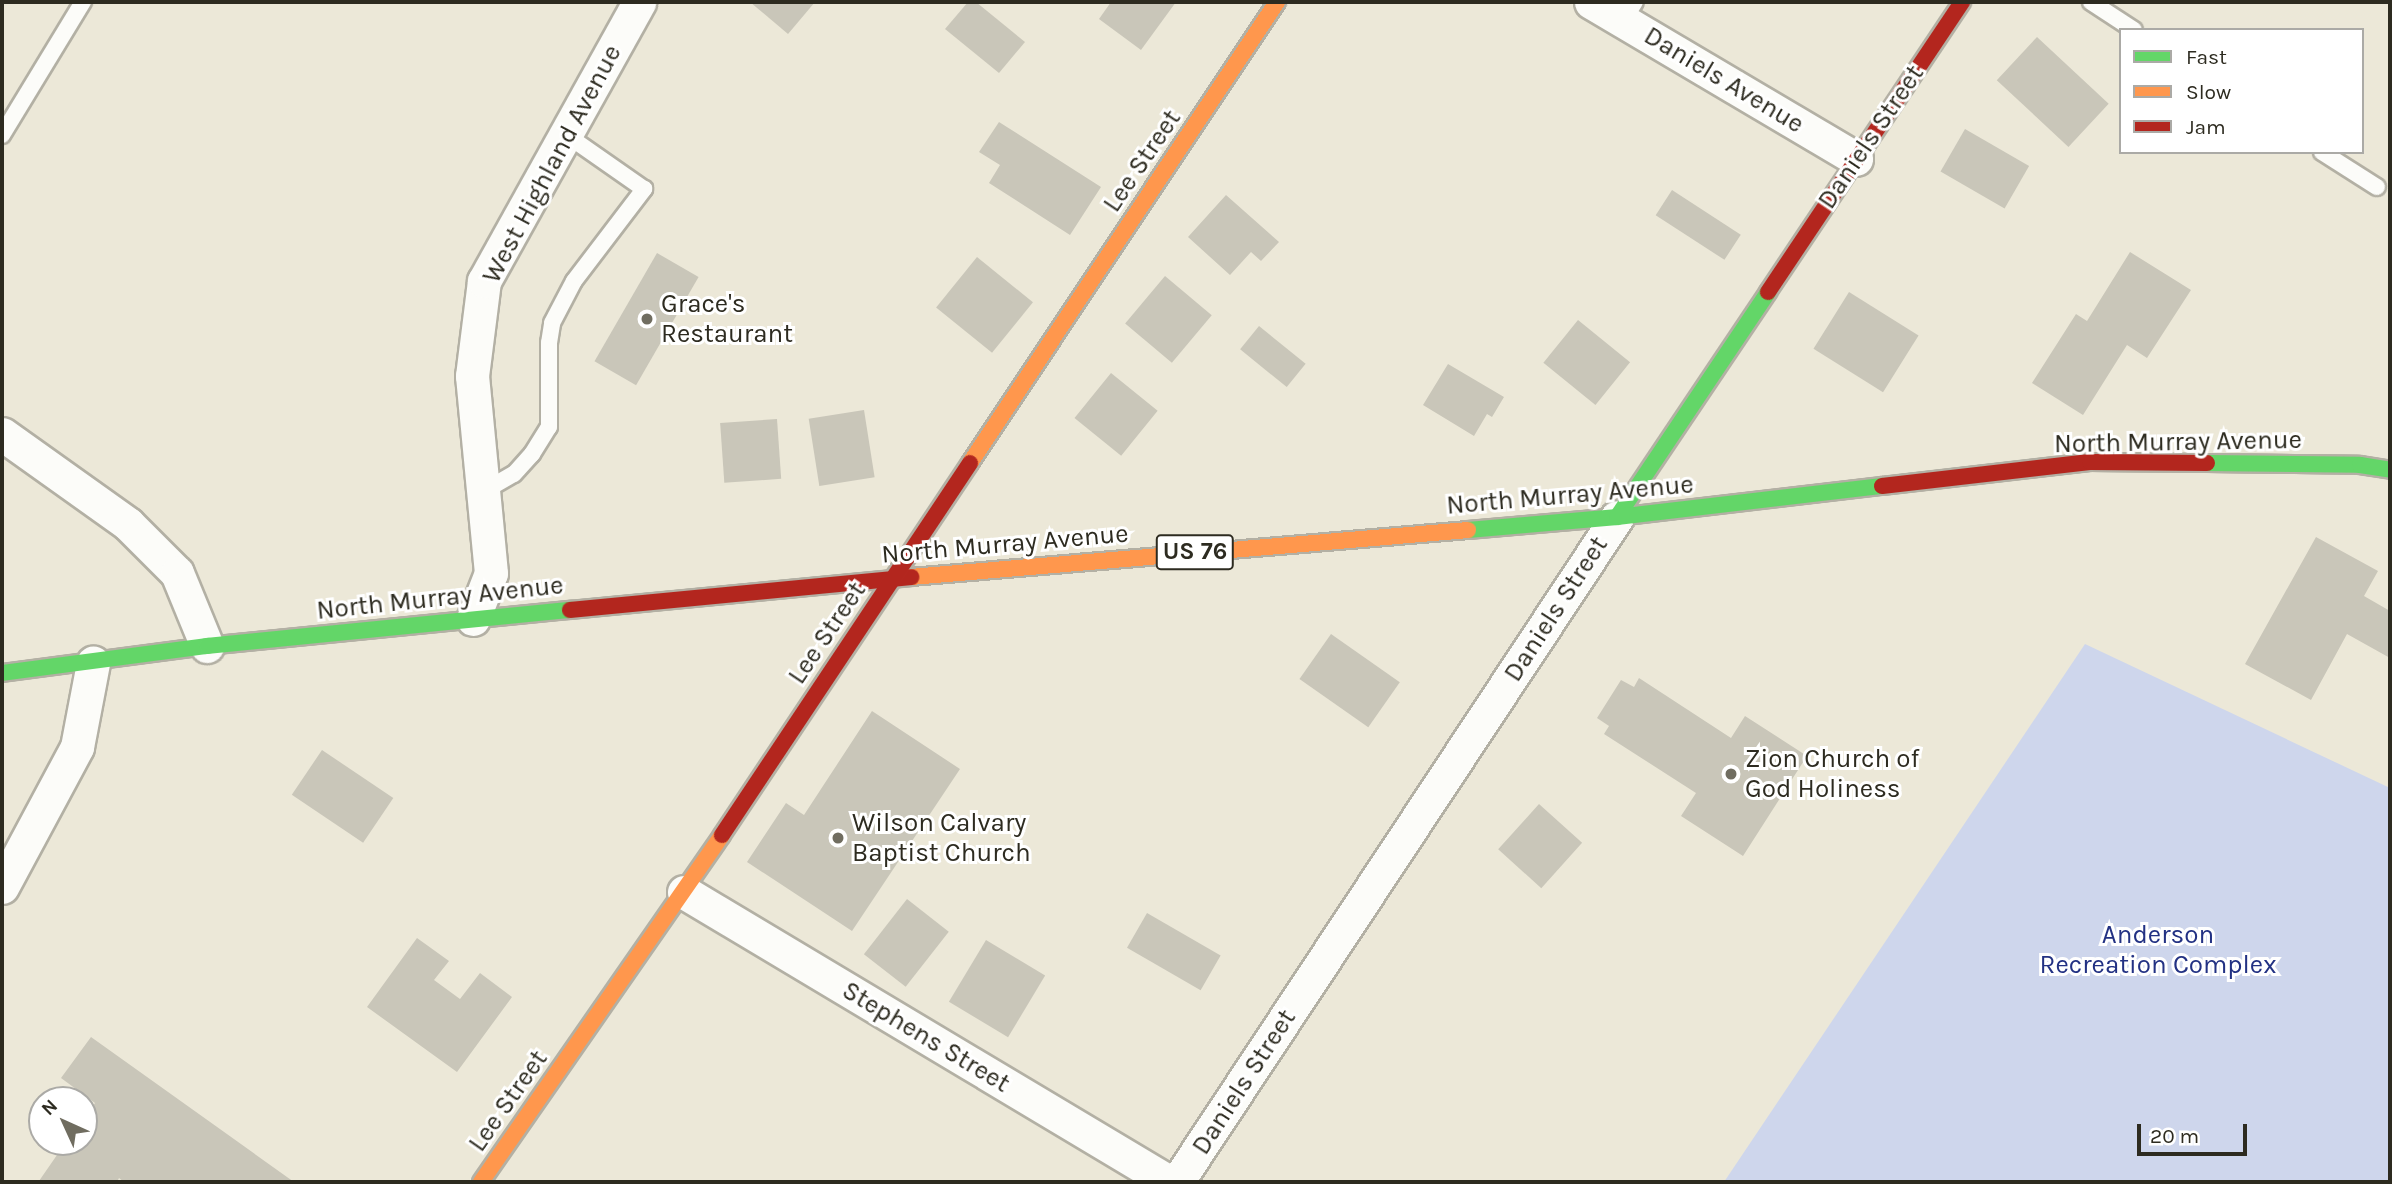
<!DOCTYPE html>
<style>
body{margin:0}
#map{position:relative;width:2392px;height:1184px;overflow:hidden;background:#ece8d8;font-family:Karla,sans-serif}
div>[style]{position:absolute}
[style*='--x']{left:calc(var(--x)*1px);top:calc(var(--y)*1px);width:calc(var(--w)*1px);rotate:calc(var(--a)*1deg)}
.green>*{inset:0;background:#ced6ec}
.building>*{inset:0;background:#c9c6b9;transform-origin:0 0}
.roads{filter:drop-shadow(2px 0 #b3b0a4) drop-shadow(-2px 0 #b3b0a4) drop-shadow(0 2px #b3b0a4) drop-shadow(0 -2px #b3b0a4)}
.lane>*{height:16px;margin:-8px;padding:0 8px;transform-origin:8px;border-radius:8px;background:#fcfcf9}
.street>*{height:33px;margin:-16.5px;padding:0 16.5px;transform-origin:16.5px;border-radius:16.5px;background:#fcfcf9}
.fast>*{height:16px;margin:-8px;padding:0 8px;transform-origin:8px;border-radius:8px;background:#63d668}
.slow>*{height:16px;margin:-8px;padding:0 8px;transform-origin:8px;border-radius:8px;background:#ff974d}
.jam>*{height:16px;margin:-8px;padding:0 8px;transform-origin:8px;border-radius:8px;background:#b3261e}
.dots>*{width:19px;height:19px;translate:-50% -50%;box-sizing:border-box;border:4px solid #fff;border-radius:50%}
span{translate:-50% -50%;white-space:nowrap;text-align:center;line-height:1.15;-webkit-text-stroke:6px #fff;paint-order:stroke}
.shield-label span{padding:2px 5px;background:#fff;border:2px solid;border-radius:5px;-webkit-text-stroke-width:0}
.shield-label{font-size:24px;color:#2d2b20;font-weight:700}
.street-label{font-size:26px;color:#2d2b20}
.poi-label{font-size:26px;color:#2d2b20}
.left{translate:0 -50%;text-align:left}
.park-label{font-size:26px;color:#223183}
.frame{position:absolute;inset:0;border:4px solid #2d2b20;pointer-events:none}
.legend{position:absolute;left:2119px;top:28px;width:245px;height:126px;box-sizing:border-box;background:#fff;border:2px solid #abaaa6;margin:0;padding:9px 12px;list-style:none;font-size:21px;color:#2d2b20}
.legend li{display:flex;align-items:center;gap:14px;height:35px}
.legend b{width:35px;border:2px solid #abaaa6}
.north{position:absolute;left:28px;top:1086px;width:70px;height:70px;box-sizing:border-box;background:#fff;border:2px solid #abaaa6;border-radius:50%;rotate:315deg;font-size:19px;font-weight:700;line-height:28px;text-align:center;color:#2d2b20}
.north::after{content:'';display:block;margin:auto;width:24px;height:32px;background:#706d60;clip-path:polygon(50% 0,100% 100%,50% 72%,0 100%)}
.scale{position:absolute;left:2137px;top:1124px;width:110px;height:32px;box-sizing:border-box;border:4px solid #2d2b20;border-top:0;padding-left:9px;font-size:21px;line-height:24px;white-space:nowrap;color:#2d2b20;-webkit-text-stroke:5px #fff;paint-order:stroke}
</style>
<div id="map">
<div class="green">
<div style="clip-path:polygon(2085px 644px,2390px 788px,2390px 1182px,1724px 1182px)"></div>
</div>
<div class="building">
<div style="clip-path:polygon(750px 2px,815px 2px,788px 34px)"></div>
<div style="clip-path:polygon(968px 2px,976px 2px,1025px 42px,999px 73px,945px 29px)"></div>
<div style="clip-path:polygon(1111px 2px,1176px 2px,1141px 50px,1099px 19px)"></div>
<div style="left:2037px;top:37px;width:98px;height:59px;rotate:43deg"></div>
<div style="clip-path:polygon(999px 122px,1101px 187px,1070px 235px,989px 183px,1000px 165px,979px 152px)"></div>
<div style="left:1965px;top:129px;width:74px;height:49px;rotate:30deg"></div>
<div style="left:1672px;top:190px;width:82px;height:30px;rotate:33deg"></div>
<div style="clip-path:polygon(1226px 195px,1279px 242px,1261px 261px,1251px 252px,1230px 275px,1188px 237px)"></div>
<div style="clip-path:polygon(2130px 252px,2191px 290px,2147px 358px,2127px 345px,2083px 415px,2032px 383px,2076px 314px,2087px 321px)"></div>
<div style="left:657px;top:253px;width:48px;height:125px;rotate:30deg"></div>
<div style="left:977px;top:257px;width:72px;height:65px;rotate:39deg"></div>
<div style="left:1165px;top:276px;width:61px;height:62px;rotate:40deg"></div>
<div style="left:1849px;top:292px;width:82px;height:67px;rotate:32deg"></div>
<div style="left:1578px;top:320px;width:67px;height:55px;rotate:39deg"></div>
<div style="left:1259px;top:326px;width:60px;height:30px;rotate:39deg"></div>
<div style="clip-path:polygon(1448px 364px,1504px 397px,1492px 417px,1487px 414px,1474px 436px,1423px 405px)"></div>
<div style="left:1111px;top:373px;width:60px;height:58px;rotate:39deg"></div>
<div style="left:864px;top:410px;width:68px;height:56px;rotate:81deg"></div>
<div style="left:777px;top:419px;width:60px;height:57px;rotate:86deg"></div>
<div style="clip-path:polygon(2316px 537px,2378px 571px,2364px 596px,2390px 611px,2390px 658px,2347px 634px,2311px 700px,2245px 664px)"></div>
<div style="left:1331px;top:634px;width:84px;height:55px;rotate:35deg"></div>
<div style="clip-path:polygon(1639px 678px,1731px 738px,1745px 716px,1807px 756px,1743px 856px,1681px 816px,1696px 793px,1604px 734px,1609px 726px,1597px 718px,1621px 680px,1634px 687px)"></div>
<div style="clip-path:polygon(872px 711px,960px 769px,852px 931px,747px 862px,786px 803px,804px 815px)"></div>
<div style="left:322px;top:750px;width:86px;height:54px;rotate:34deg"></div>
<div style="left:1539px;top:804px;width:58px;height:61px;rotate:42deg"></div>
<div style="left:907px;top:899px;width:53px;height:70px;rotate:38deg"></div>
<div style="left:1147px;top:913px;width:85px;height:40px;rotate:30deg"></div>
<div style="clip-path:polygon(417px 938px,449px 961px,434px 980px,460px 999px,480px 973px,512px 997px,457px 1072px,367px 1007px)"></div>
<div style="left:986px;top:940px;width:69px;height:72px;rotate:31deg"></div>
<div style="clip-path:polygon(91px 1037px,294px 1182px,124px 1182px,119px 1178px,117px 1182px,39px 1181px,66px 1142px,84px 1142px,84px 1118px,95px 1103px,61px 1078px)"></div>
</div>
<div class="roads">
<div class="lane">
<div style="--x:2091;--y:2;--w:51;--a:33.1"></div>
<div style="--x:1623;--y:21;--w:22;--a:-58"></div>
<div style="--x:2;--y:135;--w:156;--a:-58.7"></div>
<div style="--x:2322;--y:152;--w:65;--a:32.5"></div>
<div style="--x:484;--y:491;--w:34;--a:-30"></div>
<div style="--x:514;--y:474;--w:27;--a:-48"></div>
<div style="--x:532;--y:454;--w:32;--a:-58"></div>
<div style="--x:549;--y:427;--w:84;--a:-90"></div>
<div style="--x:549;--y:343;--w:20;--a:-81"></div>
<div style="--x:552;--y:323;--w:47;--a:-62.4"></div>
<div style="--x:574;--y:281;--w:116;--a:-52.7"></div>
<div style="--x:644;--y:189;--w:93;--a:-145.1"></div>
</div>
<div class="street">
<div style="--x:1591;--y:2;--w:308;--a:30.6"></div>
<div style="--x:2;--y:434;--w:155;--a:35.5"></div>
<div style="--x:128;--y:524;--w:69;--a:45"></div>
<div style="--x:177;--y:573;--w:79;--a:67.7"></div>
<div style="--x:473;--y:619;--w:49;--a:-68.6"></div>
<div style="--x:491;--y:573;--w:198;--a:-95.5"></div>
<div style="--x:472;--y:376;--w:96;--a:-82.8"></div>
<div style="--x:484;--y:281;--w:319;--a:-60.9"></div>
<div style="--x:2;--y:887;--w:159;--a:-61.8"></div>
<div style="--x:77;--y:747;--w:86;--a:-79.2"></div>
<div style="--x:684;--y:892;--w:565;--a:30.88"></div>
<div style="--x:1177;--y:1182;--w:797;--a:-56.51"></div>
</div>
<div class="fast">
<div style="--x:2207;--y:463;--w:153;--a:0.7"></div>
<div style="--x:2360;--y:465;--w:30;--a:9"></div>
<div style="--x:1617;--y:517;--w:271;--a:-56.1"></div>
<div style="--x:1468;--y:530;--w:150;--a:-5"></div>
<div style="--x:1617;--y:517;--w:267;--a:-6.7"></div>
<div style="--x:2;--y:673;--w:207;--a:-7.5"></div>
<div style="--x:207;--y:646;--w:365;--a:-5.7"></div>
</div>
<div class="slow">
<div style="--x:970;--y:463;--w:554;--a:-56.34"></div>
<div style="--x:911;--y:577;--w:559;--a:-4.82"></div>
<div style="--x:481;--y:1182;--w:422;--a:-55.2"></div>
</div>
<div class="jam">
<div style="--x:1768;--y:292;--w:349;--a:-56.2"></div>
<div style="--x:1882;--y:486;--w:209;--a:-6.6"></div>
<div style="--x:2090;--y:462;--w:117;--a:0.5"></div>
<div style="--x:570;--y:610;--w:343;--a:-5.5"></div>
<div style="--x:722;--y:835;--w:447;--a:-56.3"></div>
</div>
</div>
<div class="dots">
<div style="left:647px;top:319px;background:#706d60"></div>
<div style="left:1731px;top:774px;background:#706d60"></div>
<div style="left:838px;top:838px;background:#706d60"></div>
</div>
<div class="shield-label">
<span style="left:1195px;top:552px">US 76</span>
</div>
<div class="street-label">
<span style="left:1724px;top:80px;rotate:31deg">Daniels Avenue</span>
<span style="left:1871px;top:137px;rotate:-56deg">Daniels Street</span>
<span style="left:1142px;top:161px;rotate:-56deg">Lee Street</span>
<span style="left:552px;top:164px;rotate:-62deg">West Highland Avenue</span>
<span style="left:2178px;top:442px;rotate:-1deg">North Murray Avenue</span>
<span style="left:1570px;top:495px;rotate:-5deg">North Murray Avenue</span>
<span style="left:1005px;top:544px;rotate:-5deg">North Murray Avenue</span>
<span style="left:440px;top:598px;rotate:-6deg">North Murray Avenue</span>
<span style="left:1556px;top:609px;rotate:-57deg">Daniels Street</span>
<span style="left:827px;top:633px;rotate:-56deg">Lee Street</span>
<span style="left:926px;top:1037px;rotate:31deg">Stephens Street</span>
<span style="left:1244px;top:1082px;rotate:-57deg">Daniels Street</span>
<span style="left:508px;top:1101px;rotate:-55deg">Lee Street</span>
</div>
<div class="poi-label">
<span class="left" style="left:661px;top:319px">Grace's<br>Restaurant</span>
<span class="left" style="left:1745px;top:774px">Zion Church of<br>God Holiness</span>
<span class="left" style="left:852px;top:838px">Wilson Calvary<br>Baptist Church</span>
</div>
<div class="park-label">
<span style="left:2158px;top:950px">Anderson<br>Recreation Complex</span>
</div>
<div class="frame"></div>
<ul class="legend">
<li><b style="height:9px;background:#63d668"></b>Fast</li>
<li><b style="height:9px;background:#ff974d"></b>Slow</li>
<li><b style="height:9px;background:#b3261e"></b>Jam</li>
</ul>
<div class="north">N</div>
<div class="scale">20 m</div>
</div>
